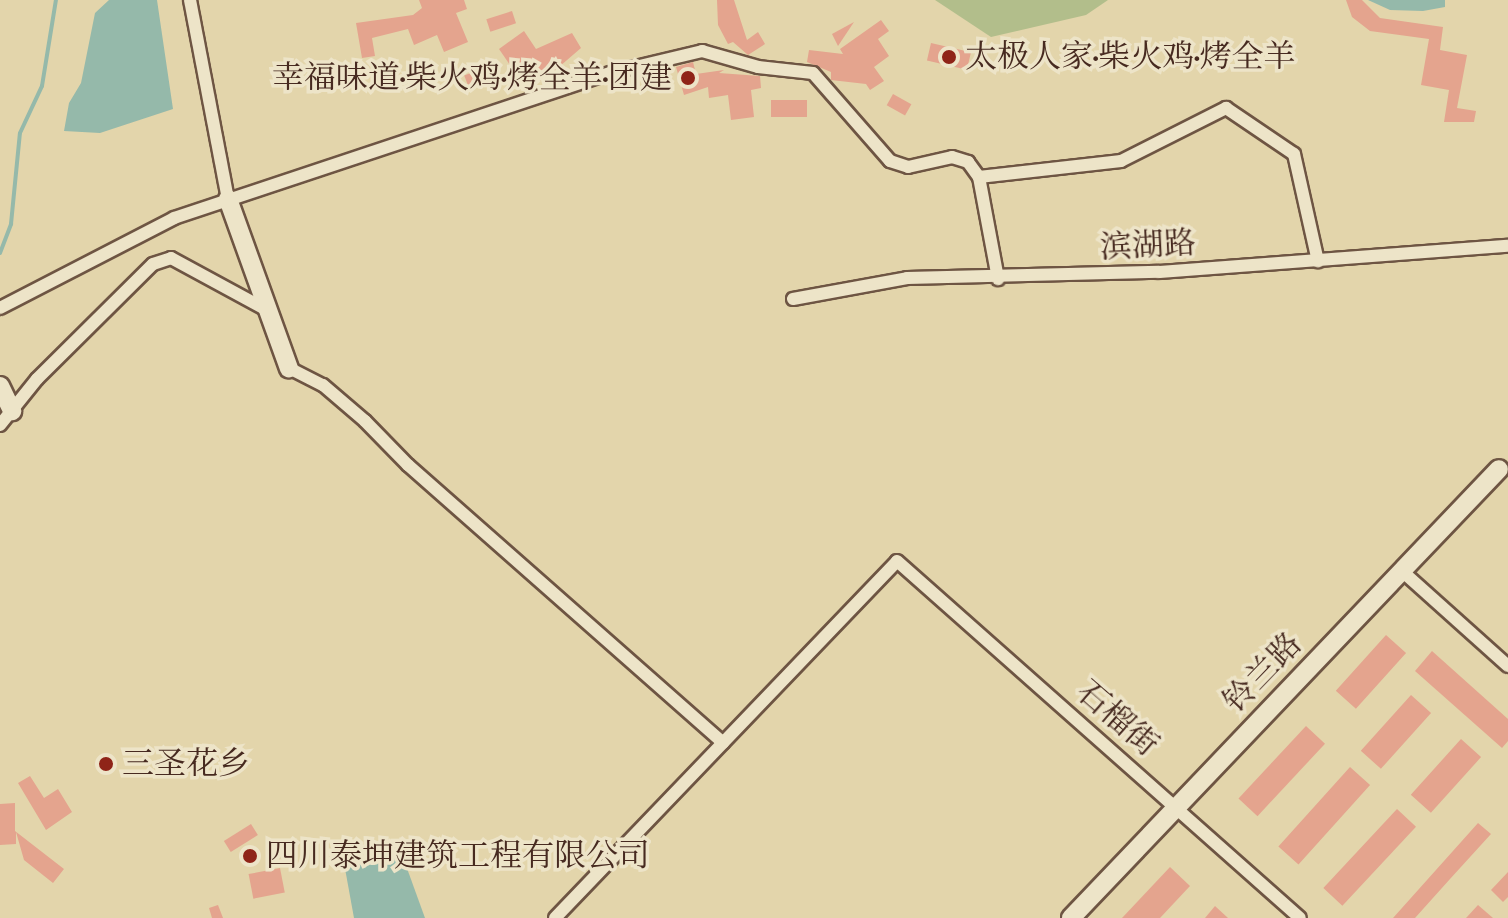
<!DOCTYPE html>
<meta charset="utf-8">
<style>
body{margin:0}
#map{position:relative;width:1508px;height:918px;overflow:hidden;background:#e3d5ab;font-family:"Libre Bodoni","Noto Serif SC",serif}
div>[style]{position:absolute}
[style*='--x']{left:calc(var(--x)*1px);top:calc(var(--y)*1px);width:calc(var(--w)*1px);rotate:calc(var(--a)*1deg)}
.green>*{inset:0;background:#b2be8b}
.water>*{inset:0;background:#95b9aa}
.stream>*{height:4px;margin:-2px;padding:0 2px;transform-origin:2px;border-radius:2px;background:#95b9aa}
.building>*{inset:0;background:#e4a48e;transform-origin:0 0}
.roads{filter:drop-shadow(2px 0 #6e5543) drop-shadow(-2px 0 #6e5543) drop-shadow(0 2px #6e5543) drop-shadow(0 -2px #6e5543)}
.street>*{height:12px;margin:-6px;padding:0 6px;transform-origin:6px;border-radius:6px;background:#ede4c8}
.secondary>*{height:18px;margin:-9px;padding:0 9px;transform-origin:9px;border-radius:9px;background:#ede4c8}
.dots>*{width:22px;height:22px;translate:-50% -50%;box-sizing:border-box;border:4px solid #ede4c8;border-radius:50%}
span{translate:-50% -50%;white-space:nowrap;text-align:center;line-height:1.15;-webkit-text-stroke:7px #ede4c8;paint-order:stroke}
.poi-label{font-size:32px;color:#472a20}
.left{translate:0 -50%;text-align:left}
.right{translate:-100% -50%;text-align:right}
.street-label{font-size:32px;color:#472a20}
</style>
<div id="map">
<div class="green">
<div style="clip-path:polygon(935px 0,1108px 0,1086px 15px,991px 37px)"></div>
</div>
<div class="water">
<div style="clip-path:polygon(109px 0,157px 0,173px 109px,100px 133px,64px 131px,69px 103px,81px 83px,95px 13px)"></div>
<div style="clip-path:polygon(1368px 0,1445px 0,1445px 7px,1423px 11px,1390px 10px)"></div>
<div style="clip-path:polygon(400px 849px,425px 918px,354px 918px,344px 863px)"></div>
</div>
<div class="stream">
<div style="--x:0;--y:253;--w:31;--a:-69"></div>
<div style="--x:11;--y:224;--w:91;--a:-84.4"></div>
<div style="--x:20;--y:133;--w:52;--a:-64.9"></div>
<div style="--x:42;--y:86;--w:87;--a:-80.8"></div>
</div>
<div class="building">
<div style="clip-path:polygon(419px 0,464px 0,467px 9px,456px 13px,468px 42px,444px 52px,437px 35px,414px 45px,408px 29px,372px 38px,375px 56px,362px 58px,356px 23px,413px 15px,422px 8px)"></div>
<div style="clip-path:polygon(717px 0,734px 0,747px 40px,758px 32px,765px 44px,748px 55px,733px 42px,728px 44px,718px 25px)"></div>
<div style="clip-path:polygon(1346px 0,1362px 0,1380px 18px,1443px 27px,1440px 50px,1467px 55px,1457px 108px,1476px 111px,1474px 122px,1444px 122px,1449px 90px,1421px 85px,1429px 39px,1370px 31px,1352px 17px)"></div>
<div style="left:512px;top:11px;width:13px;height:27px;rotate:72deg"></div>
<div style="clip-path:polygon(881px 20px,889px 31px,878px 39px,889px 56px,874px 67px,884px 81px,870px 90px,866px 84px,831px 80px,831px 72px,807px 62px,809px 50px,843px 54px,840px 49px)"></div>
<div style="clip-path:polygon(854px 22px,838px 46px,832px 34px)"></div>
<div style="clip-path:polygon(524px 31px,536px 49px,572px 33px,581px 48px,545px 79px,522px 85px,517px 66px,512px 68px,499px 49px)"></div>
<div style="left:931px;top:43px;width:41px;height:18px;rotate:13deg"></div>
<div style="clip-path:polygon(693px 62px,696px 74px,724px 70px,719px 73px,760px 76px,761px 88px,751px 90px,754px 117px,731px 120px,728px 95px,709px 98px,708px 87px,684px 95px,676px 67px)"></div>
<div style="left:481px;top:69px;width:14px;height:18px;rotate:69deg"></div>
<div style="left:893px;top:94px;width:21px;height:13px;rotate:29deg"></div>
<div style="left:807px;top:100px;width:17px;height:36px;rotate:90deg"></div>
<div style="left:1386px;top:635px;width:27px;height:75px;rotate:42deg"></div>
<div style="clip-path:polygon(1432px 651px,1508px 719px,1508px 741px,1502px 748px,1415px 671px)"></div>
<div style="left:1411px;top:695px;width:27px;height:75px;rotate:42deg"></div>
<div style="left:1306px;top:726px;width:26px;height:99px;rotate:43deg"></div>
<div style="left:1461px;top:739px;width:27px;height:75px;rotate:42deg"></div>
<div style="left:1350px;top:767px;width:27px;height:107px;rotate:42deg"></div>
<div style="clip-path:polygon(30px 776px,44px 798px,58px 789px,72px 812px,46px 830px,18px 783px)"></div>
<div style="clip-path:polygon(15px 803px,15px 831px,64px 869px,53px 883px,24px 860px,16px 832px,16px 844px,0 845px,0 804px)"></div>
<div style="left:1397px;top:809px;width:26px;height:108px;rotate:43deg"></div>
<div style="clip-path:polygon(1478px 823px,1491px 834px,1450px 879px,1415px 918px,1393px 918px)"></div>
<div style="left:251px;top:824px;width:13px;height:32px;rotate:58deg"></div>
<div style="clip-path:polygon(1170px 867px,1190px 886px,1160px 918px,1122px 918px)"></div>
<div style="left:280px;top:868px;width:25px;height:32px;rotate:79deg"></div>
<div style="clip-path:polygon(1508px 872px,1508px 897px,1503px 902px,1491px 890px)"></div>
<div style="clip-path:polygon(218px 905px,223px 918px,212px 918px,209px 908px)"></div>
<div style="clip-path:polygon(1478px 905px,1493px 918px,1466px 918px)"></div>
<div style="clip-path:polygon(1215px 906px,1228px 918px,1205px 918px)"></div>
</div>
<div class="roads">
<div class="street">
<div style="--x:190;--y:0;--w:203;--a:79.2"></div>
<div style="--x:979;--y:177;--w:104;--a:79.4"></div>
<div style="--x:793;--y:299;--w:116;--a:-10.4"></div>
<div style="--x:907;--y:278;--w:252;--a:-1.4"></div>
<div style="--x:1159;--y:272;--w:350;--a:-4.3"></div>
<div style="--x:0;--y:308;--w:196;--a:-27.3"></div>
<div style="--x:174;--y:218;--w:459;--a:-18.4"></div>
<div style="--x:610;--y:73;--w:95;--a:-13.4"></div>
<div style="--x:702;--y:51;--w:58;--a:15.9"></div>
<div style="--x:758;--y:67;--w:55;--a:6.2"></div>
<div style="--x:813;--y:73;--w:117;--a:48.8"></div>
<div style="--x:890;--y:161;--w:19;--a:18"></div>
<div style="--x:908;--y:167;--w:45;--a:-12.8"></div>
<div style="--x:952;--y:157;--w:17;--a:17"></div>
<div style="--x:968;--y:162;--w:19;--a:54"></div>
<div style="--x:979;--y:177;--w:143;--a:-6.4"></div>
<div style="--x:1121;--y:161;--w:118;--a:-26.8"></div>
<div style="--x:1226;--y:108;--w:82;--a:34.1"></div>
<div style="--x:1294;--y:154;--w:110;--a:77.4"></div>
<div style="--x:289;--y:368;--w:38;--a:27"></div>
<div style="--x:323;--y:385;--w:55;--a:40.6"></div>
<div style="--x:365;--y:421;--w:62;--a:45.7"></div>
<div style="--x:408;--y:465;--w:420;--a:41.4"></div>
<div style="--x:0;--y:425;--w:59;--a:-51.2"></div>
<div style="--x:37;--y:379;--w:163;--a:-44.8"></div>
<div style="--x:153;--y:264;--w:19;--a:-18"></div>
<div style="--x:171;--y:258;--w:107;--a:28.5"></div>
<div style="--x:1402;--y:571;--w:142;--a:41.9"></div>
<div style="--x:555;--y:918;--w:494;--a:-46.2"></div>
<div style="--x:897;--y:561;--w:538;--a:41.54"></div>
</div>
<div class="secondary">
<div style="--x:228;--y:199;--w:180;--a:70.2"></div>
<div style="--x:0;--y:386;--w:28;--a:64"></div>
<div style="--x:1071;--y:918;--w:620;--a:-46.37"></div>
</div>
</div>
<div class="dots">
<div style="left:949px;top:57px;background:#8f2418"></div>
<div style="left:688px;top:78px;background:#8f2418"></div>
<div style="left:106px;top:764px;background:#8f2418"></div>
<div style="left:250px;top:856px;background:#8f2418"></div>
</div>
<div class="poi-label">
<span class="left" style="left:965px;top:57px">太极人家·柴火鸡·烤全羊</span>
<span class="right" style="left:672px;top:78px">幸福味道·柴火鸡·烤全羊·团建</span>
<span class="left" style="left:122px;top:764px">三圣花乡</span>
<span class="left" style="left:266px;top:856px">四川泰坤建筑工程有限公司</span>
</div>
<div class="street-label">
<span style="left:1148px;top:246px;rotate:-3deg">滨湖路</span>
<span style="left:1263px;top:673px;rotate:-46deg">铃兰路</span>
<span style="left:1117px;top:719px;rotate:41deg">石榴街</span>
</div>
</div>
